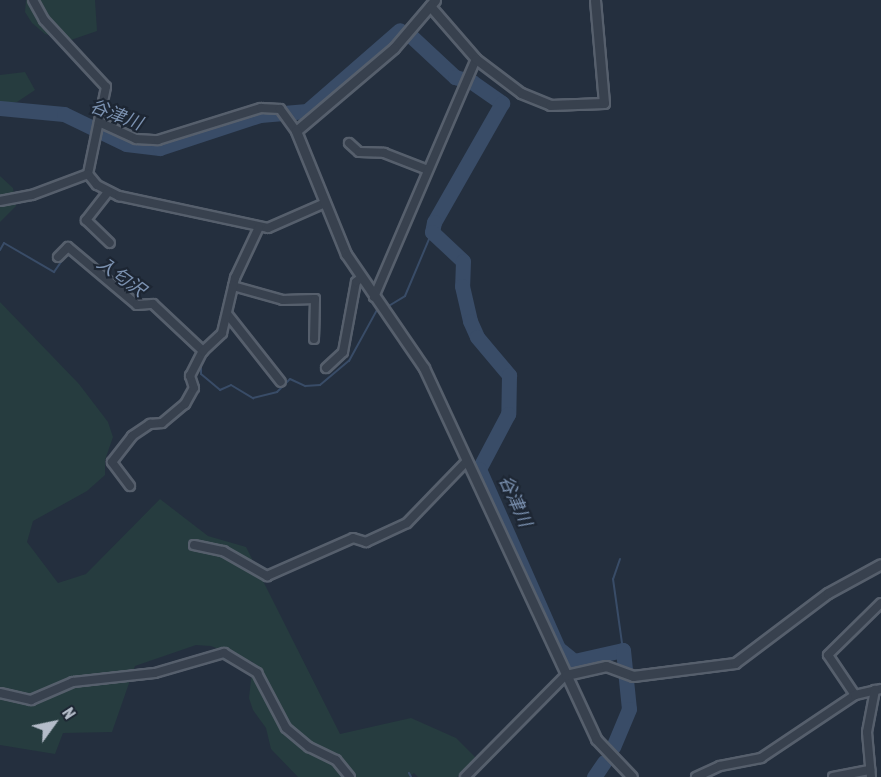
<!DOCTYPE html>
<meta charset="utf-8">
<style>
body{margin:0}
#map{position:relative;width:881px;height:777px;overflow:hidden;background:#242f3e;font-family:"Asap Condensed","Noto Sans JP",sans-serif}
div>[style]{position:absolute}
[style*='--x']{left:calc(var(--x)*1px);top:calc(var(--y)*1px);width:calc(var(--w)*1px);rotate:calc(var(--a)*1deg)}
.green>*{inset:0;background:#263c3f}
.stream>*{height:2px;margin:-1px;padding:0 1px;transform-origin:1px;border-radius:1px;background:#394c67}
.river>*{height:15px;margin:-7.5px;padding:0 7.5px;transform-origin:7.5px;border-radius:7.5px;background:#394c67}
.roads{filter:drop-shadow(2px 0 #565f6c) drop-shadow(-2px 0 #565f6c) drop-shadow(0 2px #565f6c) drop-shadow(0 -2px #565f6c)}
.minor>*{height:8px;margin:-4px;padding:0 4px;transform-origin:4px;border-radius:4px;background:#38414e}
.tertiary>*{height:9px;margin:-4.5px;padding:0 4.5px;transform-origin:4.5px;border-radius:4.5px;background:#38414e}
span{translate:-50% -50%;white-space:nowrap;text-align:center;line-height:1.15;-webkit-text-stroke:4.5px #1d2633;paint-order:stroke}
.water-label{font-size:18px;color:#7c92b1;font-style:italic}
.north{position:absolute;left:24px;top:693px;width:60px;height:60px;-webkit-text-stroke:4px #1d2633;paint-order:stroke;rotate:57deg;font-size:16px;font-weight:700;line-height:24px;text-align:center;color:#b4bcc9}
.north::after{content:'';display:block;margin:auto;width:21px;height:27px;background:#b4bcc9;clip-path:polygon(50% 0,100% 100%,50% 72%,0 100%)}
</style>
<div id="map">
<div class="green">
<div style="clip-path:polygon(26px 0,95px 0,97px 31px,68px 41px,45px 34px,32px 23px,25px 12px)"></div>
<div style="clip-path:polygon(25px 72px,35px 90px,17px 102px,0 104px,0 75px)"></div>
<div style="clip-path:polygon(0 176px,13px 188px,16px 206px,0 222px)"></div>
<div style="clip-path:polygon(0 302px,79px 384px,108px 422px,113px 437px,105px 460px,105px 475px,87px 491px,33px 521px,27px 542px,58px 583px,86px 574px,160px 499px,208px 536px,246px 547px,340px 734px,411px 718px,456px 738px,478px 760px,457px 777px,418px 777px,414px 773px,409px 777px,298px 777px,271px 749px,266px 728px,253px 710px,249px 698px,253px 662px,211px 646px,196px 645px,135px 666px,112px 732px,63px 733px,55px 754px,0 745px)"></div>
</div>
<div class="stream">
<div style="--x:0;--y:250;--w:8;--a:-60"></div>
<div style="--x:4;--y:243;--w:58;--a:30.1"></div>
<div style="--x:54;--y:272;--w:19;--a:-55"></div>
<div style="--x:65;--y:256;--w:6;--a:-9"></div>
<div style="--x:71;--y:255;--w:88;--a:38"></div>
<div style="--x:387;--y:307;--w:21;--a:-31"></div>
<div style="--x:405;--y:296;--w:69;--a:-67.1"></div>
<div style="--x:201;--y:361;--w:13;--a:90"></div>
<div style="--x:201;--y:374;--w:25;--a:40"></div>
<div style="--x:220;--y:390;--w:12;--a:-24"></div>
<div style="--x:231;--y:385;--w:26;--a:31"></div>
<div style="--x:253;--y:398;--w:25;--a:-14"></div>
<div style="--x:277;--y:392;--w:18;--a:-45"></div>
<div style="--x:290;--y:379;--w:17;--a:25"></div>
<div style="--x:305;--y:386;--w:15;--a:-4"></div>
<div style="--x:320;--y:385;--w:38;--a:-40"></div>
<div style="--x:349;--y:361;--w:60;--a:-61.3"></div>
<div style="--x:620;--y:559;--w:21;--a:109"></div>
<div style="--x:613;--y:579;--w:72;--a:82"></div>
<div style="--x:409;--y:773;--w:4;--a:63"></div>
</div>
<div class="river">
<div style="--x:412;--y:37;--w:59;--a:42.9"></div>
<div style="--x:455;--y:77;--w:18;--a:16"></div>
<div style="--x:472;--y:82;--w:37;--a:35"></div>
<div style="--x:502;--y:103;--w:137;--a:119.7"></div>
<div style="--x:434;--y:222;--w:10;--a:101"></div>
<div style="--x:432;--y:232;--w:42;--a:43.1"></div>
<div style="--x:463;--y:261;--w:25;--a:92"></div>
<div style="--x:462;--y:286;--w:36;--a:77"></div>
<div style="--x:470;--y:321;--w:17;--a:66"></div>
<div style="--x:477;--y:337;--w:50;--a:49.9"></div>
<div style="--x:509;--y:375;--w:39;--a:91"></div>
<div style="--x:508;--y:414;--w:62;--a:117.8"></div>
<div style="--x:479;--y:469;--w:196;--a:66.2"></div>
<div style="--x:558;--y:648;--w:21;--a:39"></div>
<div style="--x:574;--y:661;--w:50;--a:-12.7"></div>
<div style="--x:623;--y:650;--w:59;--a:84.2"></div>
<div style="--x:629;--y:709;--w:41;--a:112.8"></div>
<div style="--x:0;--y:108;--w:64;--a:5.4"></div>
<div style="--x:64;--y:114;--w:69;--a:25.8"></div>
<div style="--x:126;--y:144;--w:34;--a:7"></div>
<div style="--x:160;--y:148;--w:105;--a:-18.3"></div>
<div style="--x:260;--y:115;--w:47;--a:-4.9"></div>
<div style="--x:307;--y:111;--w:123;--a:-41.1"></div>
<div style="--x:594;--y:777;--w:18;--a:-56"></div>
</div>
<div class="roads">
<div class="minor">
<div style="--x:33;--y:0;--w:23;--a:61"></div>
<div style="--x:44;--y:20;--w:91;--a:47.2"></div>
<div style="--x:106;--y:87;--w:89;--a:101.7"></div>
<div style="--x:88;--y:174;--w:14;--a:51"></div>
<div style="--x:97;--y:185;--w:25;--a:27"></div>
<div style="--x:119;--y:196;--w:152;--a:12.1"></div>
<div style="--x:268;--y:228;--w:62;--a:-23.7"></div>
<div style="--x:99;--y:122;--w:41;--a:24.7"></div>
<div style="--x:136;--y:139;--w:22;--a:3"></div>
<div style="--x:158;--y:140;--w:108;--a:-17.3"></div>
<div style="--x:261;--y:108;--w:19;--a:3"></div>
<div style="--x:280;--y:109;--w:27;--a:54"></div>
<div style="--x:349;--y:143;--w:13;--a:42"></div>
<div style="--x:359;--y:152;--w:25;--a:2"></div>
<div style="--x:384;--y:153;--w:47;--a:21.1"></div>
<div style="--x:108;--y:192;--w:36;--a:128"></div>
<div style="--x:86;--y:220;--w:33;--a:44"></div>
<div style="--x:0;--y:201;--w:33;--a:-11"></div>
<div style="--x:32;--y:195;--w:60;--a:-20.6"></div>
<div style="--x:58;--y:257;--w:14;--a:-45"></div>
<div style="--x:68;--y:247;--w:90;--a:40"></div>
<div style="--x:137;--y:305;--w:16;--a:-4"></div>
<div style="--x:153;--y:304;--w:69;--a:43.2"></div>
<div style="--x:233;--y:286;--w:52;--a:15.6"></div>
<div style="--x:283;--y:300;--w:32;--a:-2"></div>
<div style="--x:315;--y:299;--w:40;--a:91.4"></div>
<div style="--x:374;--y:297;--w:259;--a:-66.8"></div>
<div style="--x:228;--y:315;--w:85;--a:51.7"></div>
<div style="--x:326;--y:368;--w:23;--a:-43"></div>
<div style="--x:343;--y:352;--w:71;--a:-79.5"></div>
<div style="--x:356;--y:282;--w:6;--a:-39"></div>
<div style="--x:130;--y:486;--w:30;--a:-127"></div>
<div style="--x:112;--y:462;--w:33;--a:-52"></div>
<div style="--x:132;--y:436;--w:22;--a:-34"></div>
<div style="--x:150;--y:424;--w:12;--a:-5"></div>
<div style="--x:162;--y:423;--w:30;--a:-40"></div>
<div style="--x:185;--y:404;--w:18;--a:-61"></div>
<div style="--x:194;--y:388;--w:13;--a:-108"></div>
<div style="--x:190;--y:376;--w:28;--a:-63"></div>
<div style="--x:203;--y:351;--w:26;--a:-43"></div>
<div style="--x:222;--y:333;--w:57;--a:-76.7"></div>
<div style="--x:235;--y:278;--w:56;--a:-64.8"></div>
<div style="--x:194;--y:545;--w:30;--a:12"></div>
<div style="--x:223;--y:551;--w:51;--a:29.6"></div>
<div style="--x:267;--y:576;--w:94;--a:-23.8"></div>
<div style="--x:353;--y:538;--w:14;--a:17"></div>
<div style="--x:366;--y:542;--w:45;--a:-24.9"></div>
<div style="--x:407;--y:523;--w:85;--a:-46"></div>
<div style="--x:0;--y:693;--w:32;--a:13"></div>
<div style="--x:31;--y:700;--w:46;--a:-23.2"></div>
<div style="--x:73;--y:682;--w:82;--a:-6.3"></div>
<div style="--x:155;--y:673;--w:72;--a:-16.2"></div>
<div style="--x:224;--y:653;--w:39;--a:31"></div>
<div style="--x:257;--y:673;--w:62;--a:62.2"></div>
<div style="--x:286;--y:728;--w:30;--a:40"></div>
<div style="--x:309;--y:747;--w:30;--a:26"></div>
<div style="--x:336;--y:760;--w:22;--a:51"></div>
<div style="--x:855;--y:695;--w:48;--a:-124"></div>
<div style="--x:828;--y:655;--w:74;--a:-44.5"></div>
<div style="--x:465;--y:777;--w:144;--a:-45.3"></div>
<div style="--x:696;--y:777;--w:26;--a:-25"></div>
<div style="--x:720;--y:766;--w:42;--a:-11"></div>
<div style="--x:761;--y:758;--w:113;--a:-33.8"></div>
<div style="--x:855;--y:695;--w:27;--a:-13"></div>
<div style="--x:833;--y:777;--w:38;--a:-11"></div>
<div style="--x:871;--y:777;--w:45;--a:-95.1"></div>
<div style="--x:867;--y:732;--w:43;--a:-79.2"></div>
</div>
<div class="tertiary">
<div style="--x:435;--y:0;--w:63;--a:130.5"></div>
<div style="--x:394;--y:48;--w:128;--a:139.7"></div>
<div style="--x:296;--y:131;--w:133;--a:67.9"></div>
<div style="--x:346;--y:254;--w:138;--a:55.6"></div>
<div style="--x:424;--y:368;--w:409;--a:65.1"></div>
<div style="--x:596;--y:739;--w:52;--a:46.5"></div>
<div style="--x:430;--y:6;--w:70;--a:49"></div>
<div style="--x:476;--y:59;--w:56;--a:37.1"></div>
<div style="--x:521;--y:93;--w:31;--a:22"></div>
<div style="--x:550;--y:105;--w:54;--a:-2.1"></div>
<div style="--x:604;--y:103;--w:103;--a:-95"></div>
<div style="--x:566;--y:675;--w:41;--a:-12.7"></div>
<div style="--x:606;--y:666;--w:29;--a:20"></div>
<div style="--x:633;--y:676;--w:103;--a:-7.3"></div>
<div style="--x:735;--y:663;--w:116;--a:-37"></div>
<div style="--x:828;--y:593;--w:60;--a:-28.7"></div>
</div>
</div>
<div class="water-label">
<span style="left:116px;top:115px;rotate:21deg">谷津川</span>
<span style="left:121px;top:277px;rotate:36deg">入匂沢</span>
<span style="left:515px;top:501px;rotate:66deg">谷津川</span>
</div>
<div class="north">N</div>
</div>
